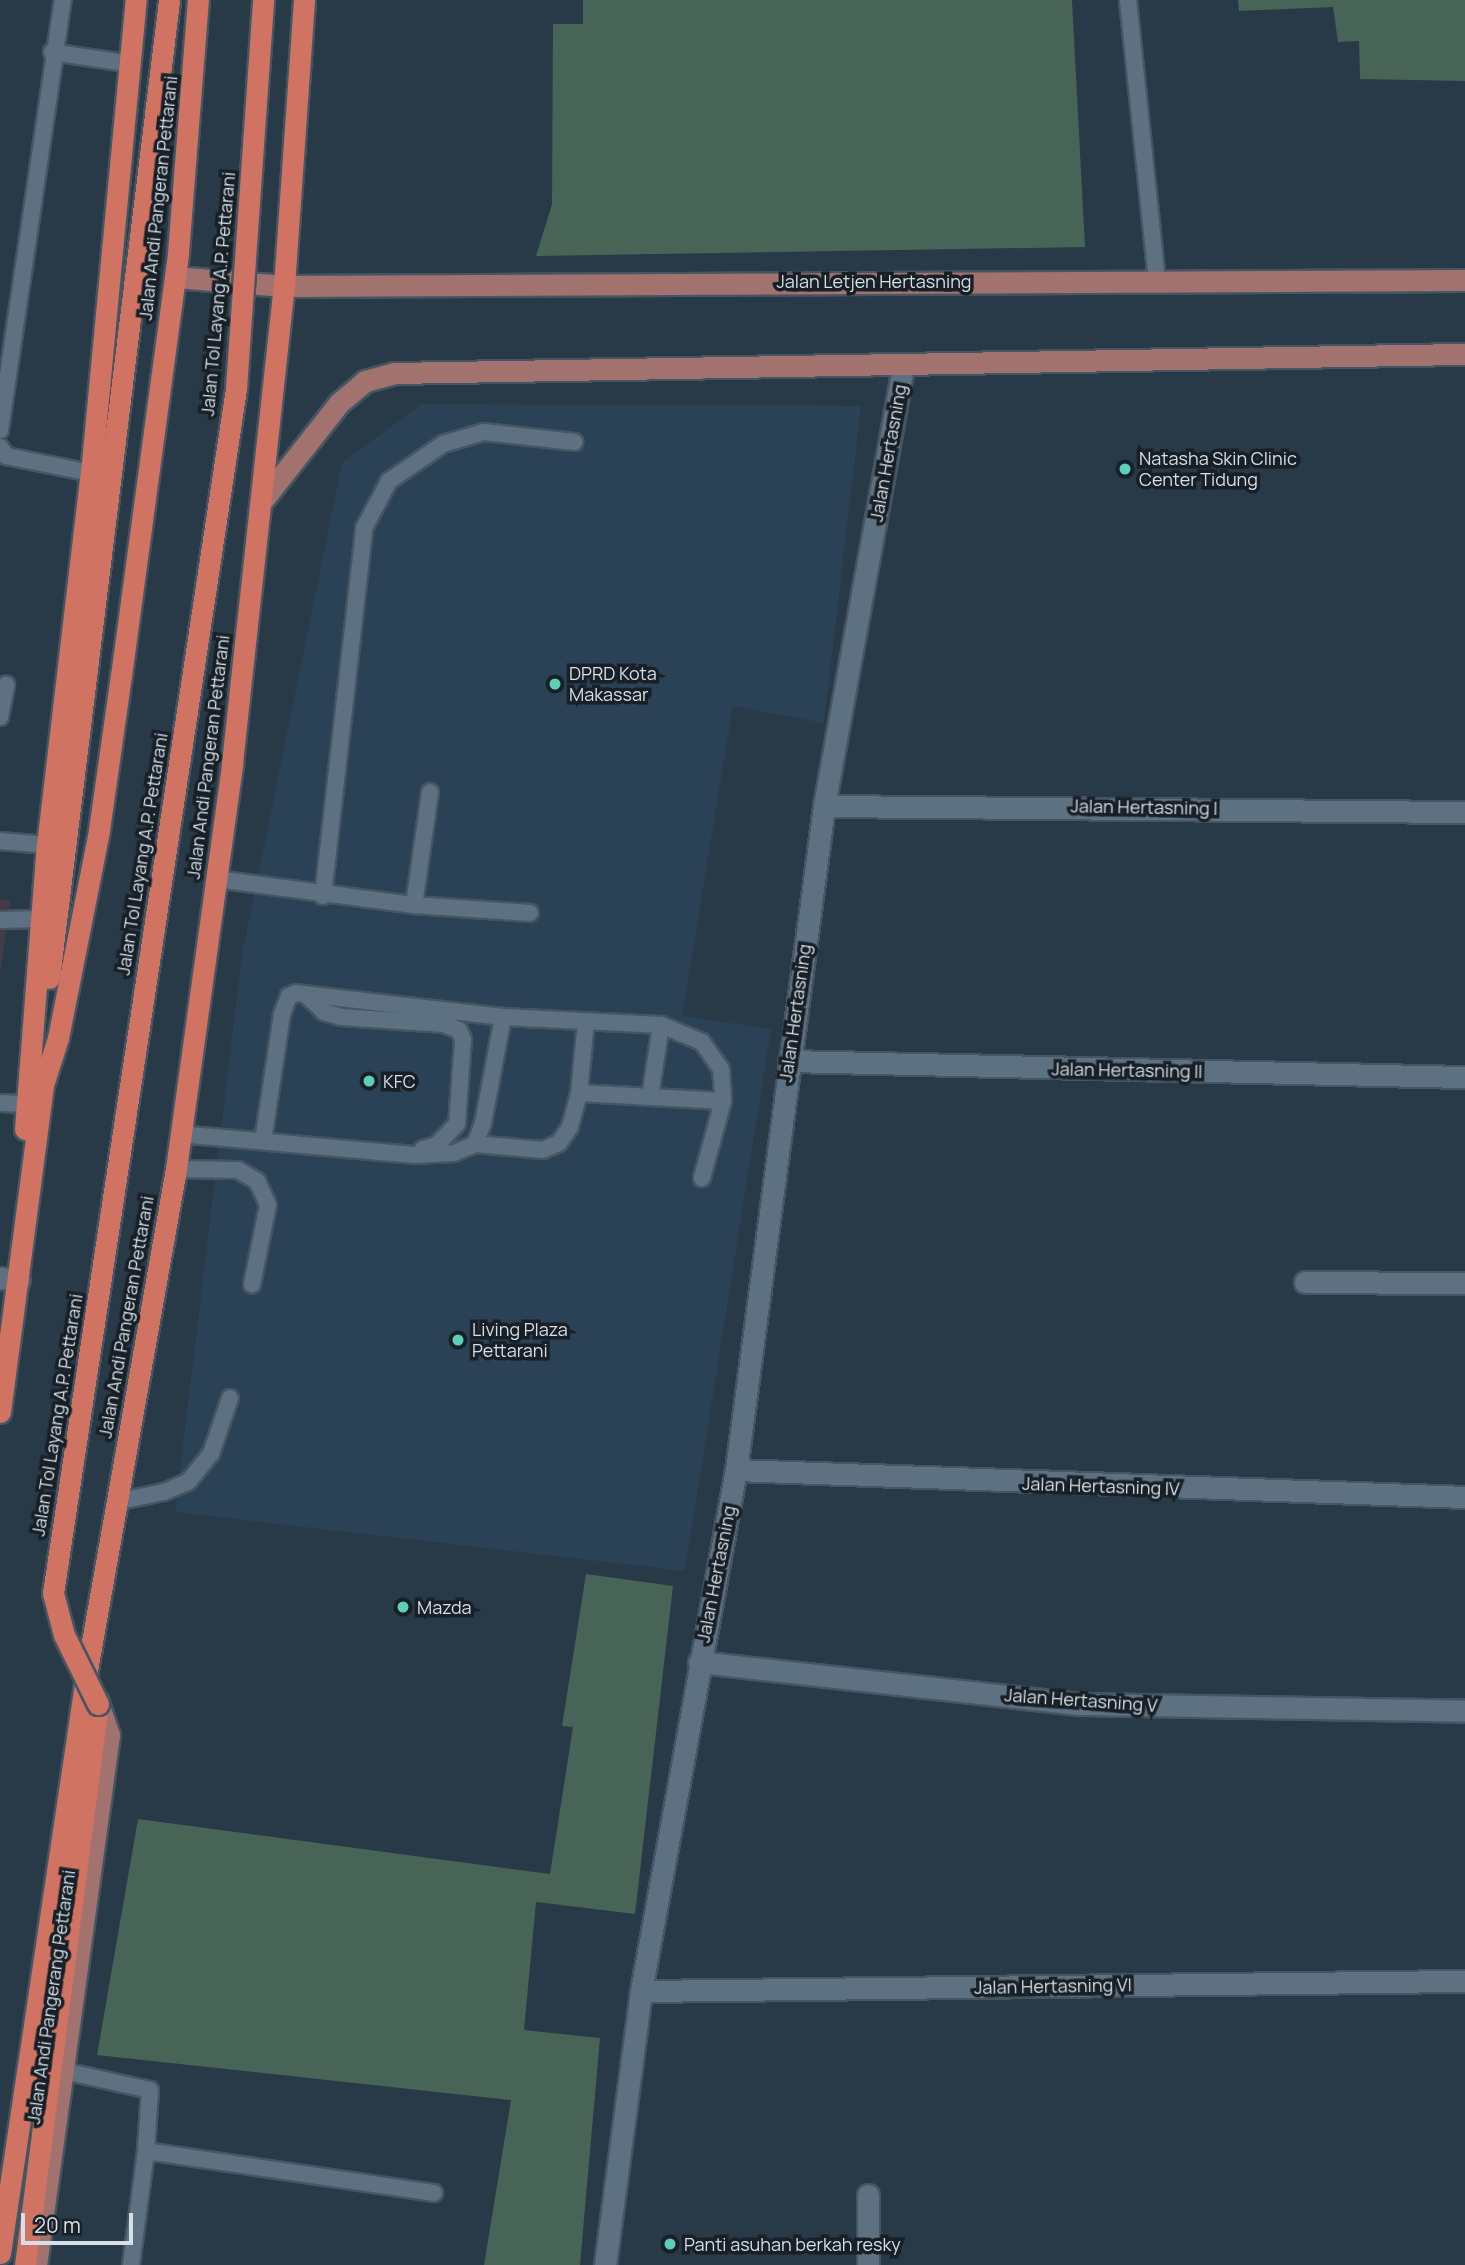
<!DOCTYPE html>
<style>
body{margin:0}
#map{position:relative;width:1465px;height:2265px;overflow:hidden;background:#283948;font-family:Manrope,sans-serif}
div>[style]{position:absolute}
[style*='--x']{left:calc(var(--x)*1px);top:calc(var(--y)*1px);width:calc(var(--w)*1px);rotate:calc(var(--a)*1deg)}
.built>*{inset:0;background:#2b4256}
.medical>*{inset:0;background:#463a49}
.green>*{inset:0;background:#476456}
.roads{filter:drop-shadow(2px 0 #465562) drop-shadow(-2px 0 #465562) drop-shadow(0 2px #465562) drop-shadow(0 -2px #465562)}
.lane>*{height:16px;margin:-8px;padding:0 8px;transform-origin:8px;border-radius:8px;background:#5e7182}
.street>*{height:21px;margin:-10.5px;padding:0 10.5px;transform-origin:10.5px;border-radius:10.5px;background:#5e7182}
.secondary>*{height:21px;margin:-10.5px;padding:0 10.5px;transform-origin:10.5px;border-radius:10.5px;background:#5e7182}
.primary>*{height:21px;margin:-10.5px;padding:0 10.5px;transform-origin:10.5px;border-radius:10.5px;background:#a2726f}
.highway>*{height:21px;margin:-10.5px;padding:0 10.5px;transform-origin:10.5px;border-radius:10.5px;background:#d07362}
.bridges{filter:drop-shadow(2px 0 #465562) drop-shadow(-2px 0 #465562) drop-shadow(0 2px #465562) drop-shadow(0 -2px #465562)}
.highway-bridge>*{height:21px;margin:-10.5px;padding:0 10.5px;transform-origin:10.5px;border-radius:10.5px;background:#d07362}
.dots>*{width:19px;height:19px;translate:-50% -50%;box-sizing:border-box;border:4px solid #181f26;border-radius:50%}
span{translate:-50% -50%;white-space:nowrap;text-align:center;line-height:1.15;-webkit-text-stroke:7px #181f26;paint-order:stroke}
.street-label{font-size:18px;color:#d4dfe8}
.poi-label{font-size:18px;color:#d4dfe8}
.left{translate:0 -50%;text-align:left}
.scale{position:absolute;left:21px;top:2213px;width:112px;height:32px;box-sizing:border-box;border:4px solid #d4dfe8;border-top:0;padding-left:9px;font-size:21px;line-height:24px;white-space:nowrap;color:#d4dfe8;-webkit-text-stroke:5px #181f26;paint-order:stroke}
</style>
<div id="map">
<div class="built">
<div style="clip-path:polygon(422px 404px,861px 406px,824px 723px,733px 706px,682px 1016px,771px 1029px,685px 1571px,175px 1512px,242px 955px,342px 463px)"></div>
</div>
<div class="medical">
<div style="clip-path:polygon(0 899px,10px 901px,0 975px)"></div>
</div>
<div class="green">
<div style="clip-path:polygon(583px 0,1072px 0,1085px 247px,536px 256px,552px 204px,553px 24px,583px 24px)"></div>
<div style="clip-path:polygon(1238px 0,1465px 0,1465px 81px,1360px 79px,1359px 41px,1338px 42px,1333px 7px,1239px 11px)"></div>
<div style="clip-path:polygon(586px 1574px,673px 1586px,635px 1914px,536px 1902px,524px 2030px,600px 2038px,580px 2265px,484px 2265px,511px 2100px,97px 2055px,138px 1819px,550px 1874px,573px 1727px,562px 1726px)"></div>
</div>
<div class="roads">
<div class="lane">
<div style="--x:1128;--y:0;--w:282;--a:84.1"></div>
<div style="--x:52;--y:52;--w:80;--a:8.6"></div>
<div style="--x:0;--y:430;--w:435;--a:-81.7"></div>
<div style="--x:0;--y:447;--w:11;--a:56"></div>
<div style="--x:6;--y:456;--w:87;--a:11.3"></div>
<div style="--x:0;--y:717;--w:33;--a:-79"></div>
<div style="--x:0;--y:841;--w:47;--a:4.9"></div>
<div style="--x:216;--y:879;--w:200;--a:7.5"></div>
<div style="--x:414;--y:905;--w:114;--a:-81.9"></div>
<div style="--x:323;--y:896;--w:370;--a:-83.6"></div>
<div style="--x:364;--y:528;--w:53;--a:-62"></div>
<div style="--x:389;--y:481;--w:65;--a:-34.4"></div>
<div style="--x:443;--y:444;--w:43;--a:-16.3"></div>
<div style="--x:484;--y:432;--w:91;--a:6.3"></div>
<div style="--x:414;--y:905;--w:116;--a:3.9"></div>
<div style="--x:0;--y:920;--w:40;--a:-1.4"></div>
<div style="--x:305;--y:994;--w:26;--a:43"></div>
<div style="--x:324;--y:1012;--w:18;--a:16"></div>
<div style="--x:341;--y:1017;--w:103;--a:3.9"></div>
<div style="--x:444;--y:1024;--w:16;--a:22"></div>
<div style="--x:459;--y:1030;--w:10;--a:66"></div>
<div style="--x:463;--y:1039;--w:85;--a:94"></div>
<div style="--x:457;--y:1124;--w:29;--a:134"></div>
<div style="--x:437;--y:1145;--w:15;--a:164"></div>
<div style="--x:503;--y:1017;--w:158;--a:2.9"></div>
<div style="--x:661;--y:1025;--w:44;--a:22.5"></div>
<div style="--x:702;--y:1042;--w:33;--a:55"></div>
<div style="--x:721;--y:1069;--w:32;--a:86"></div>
<div style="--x:723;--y:1101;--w:80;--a:105.3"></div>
<div style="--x:579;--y:1093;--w:144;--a:3.2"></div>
<div style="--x:650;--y:1097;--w:73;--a:-81.3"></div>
<div style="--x:0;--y:1103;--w:26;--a:2"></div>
<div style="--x:179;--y:1134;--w:236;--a:5.1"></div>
<div style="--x:414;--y:1155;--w:40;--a:-2.9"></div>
<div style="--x:454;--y:1153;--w:23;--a:-23"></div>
<div style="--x:475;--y:1144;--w:22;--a:-69"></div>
<div style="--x:483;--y:1123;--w:108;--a:-79.3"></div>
<div style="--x:503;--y:1017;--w:208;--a:-173.4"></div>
<div style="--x:296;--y:993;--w:8;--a:157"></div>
<div style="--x:289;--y:996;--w:19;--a:111"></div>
<div style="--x:282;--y:1014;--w:128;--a:98.5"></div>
<div style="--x:475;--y:1144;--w:68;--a:5"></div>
<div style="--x:543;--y:1150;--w:17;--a:-24"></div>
<div style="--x:559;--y:1143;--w:19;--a:-55"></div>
<div style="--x:570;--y:1127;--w:35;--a:-75"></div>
<div style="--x:579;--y:1093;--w:72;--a:-84.4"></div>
<div style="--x:176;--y:1169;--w:62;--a:0.9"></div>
<div style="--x:238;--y:1170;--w:22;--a:30"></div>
<div style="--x:257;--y:1181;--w:26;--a:65"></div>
<div style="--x:268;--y:1205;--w:81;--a:101.4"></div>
<div style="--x:115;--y:1502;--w:50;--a:-11.5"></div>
<div style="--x:164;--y:1492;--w:26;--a:-23"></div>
<div style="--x:188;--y:1482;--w:36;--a:-51"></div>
<div style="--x:211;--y:1454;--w:59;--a:-71.3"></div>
<div style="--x:64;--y:2071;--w:88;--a:12.5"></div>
<div style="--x:150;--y:2090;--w:61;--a:93.8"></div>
<div style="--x:146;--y:2151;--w:291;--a:8.3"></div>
<div style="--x:131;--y:2265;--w:115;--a:-82.5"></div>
</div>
<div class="street">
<div style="--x:824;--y:806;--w:641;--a:0.54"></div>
<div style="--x:789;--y:1061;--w:676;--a:1.36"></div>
<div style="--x:1305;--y:1282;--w:160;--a:0.4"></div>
<div style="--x:736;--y:1470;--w:729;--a:2.12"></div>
<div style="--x:699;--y:1662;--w:381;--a:6.3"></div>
<div style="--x:1078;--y:1704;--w:387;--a:1"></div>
<div style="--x:641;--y:1991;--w:824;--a:-0.7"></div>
<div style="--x:605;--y:2265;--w:276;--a:-82.5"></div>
<div style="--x:641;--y:1991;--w:530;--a:-79.67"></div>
<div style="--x:736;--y:1470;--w:670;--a:-82.45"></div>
<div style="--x:824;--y:806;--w:448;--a:-79.8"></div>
<div style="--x:868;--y:2265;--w:70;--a:-90"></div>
</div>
<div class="secondary">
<div style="--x:0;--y:1278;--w:19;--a:6"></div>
</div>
<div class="primary">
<div style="--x:175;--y:277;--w:109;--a:4.7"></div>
<div style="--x:284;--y:286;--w:1181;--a:-0.29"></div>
<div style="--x:262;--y:501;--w:125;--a:-51.8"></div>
<div style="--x:339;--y:403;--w:34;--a:-40"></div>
<div style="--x:365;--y:381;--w:30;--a:-15"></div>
<div style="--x:394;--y:373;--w:1071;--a:-1.02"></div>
<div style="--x:36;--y:2265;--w:535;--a:-82.16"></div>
<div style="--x:109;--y:1735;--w:37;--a:-109"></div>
</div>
<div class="highway">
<div style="--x:49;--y:978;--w:985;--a:-83"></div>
<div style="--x:25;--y:1129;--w:285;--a:-85.6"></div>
<div style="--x:47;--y:845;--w:375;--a:-83.3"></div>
<div style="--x:91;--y:473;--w:475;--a:-84.6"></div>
<div style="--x:0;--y:1412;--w:330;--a:-82.5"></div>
<div style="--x:43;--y:1085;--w:49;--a:-72.3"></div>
<div style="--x:58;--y:1038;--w:212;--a:-78.8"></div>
<div style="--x:99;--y:830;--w:156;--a:-81.9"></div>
<div style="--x:121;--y:676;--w:427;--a:-82.3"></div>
<div style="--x:178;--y:253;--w:254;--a:-85.5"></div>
<div style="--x:0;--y:2253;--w:589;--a:-81.51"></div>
<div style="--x:87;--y:1670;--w:509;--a:-79.93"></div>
<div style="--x:176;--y:1169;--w:410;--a:-82.1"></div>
<div style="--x:232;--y:763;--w:480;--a:-83.8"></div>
<div style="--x:284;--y:286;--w:287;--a:-86"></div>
<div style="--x:25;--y:2265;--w:566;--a:-82.59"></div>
</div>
</div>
<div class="bridges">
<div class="highway-bridge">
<div style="--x:98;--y:1704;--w:77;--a:-116.2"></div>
<div style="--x:64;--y:1635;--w:43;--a:-104.7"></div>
<div style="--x:53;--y:1593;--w:1219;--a:-81.36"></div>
<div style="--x:236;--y:388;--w:389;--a:-86"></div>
</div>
</div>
<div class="dots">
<div style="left:1125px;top:469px;background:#5eceb7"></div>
<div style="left:555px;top:684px;background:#5eceb7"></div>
<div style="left:369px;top:1081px;background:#5eceb7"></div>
<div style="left:458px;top:1340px;background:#5eceb7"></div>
<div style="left:403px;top:1607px;background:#5eceb7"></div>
<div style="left:670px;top:2244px;background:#5eceb7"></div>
</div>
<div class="street-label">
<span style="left:158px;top:198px;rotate:-84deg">Jalan Andi Pangeran Pettarani</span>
<span style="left:874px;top:281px">Jalan Letjen Hertasning</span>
<span style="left:218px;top:294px;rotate:-85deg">Jalan Tol Layang A.P. Pettarani</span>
<span style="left:888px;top:453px;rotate:-80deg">Jalan Hertasning</span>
<span style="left:208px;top:757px;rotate:-83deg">Jalan Andi Pangeran Pettarani</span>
<span style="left:1144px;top:807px;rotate:1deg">Jalan Hertasning I</span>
<span style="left:142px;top:854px;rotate:-81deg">Jalan Tol Layang A.P. Pettarani</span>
<span style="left:795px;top:1013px;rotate:-82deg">Jalan Hertasning</span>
<span style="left:1127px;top:1070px;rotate:1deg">Jalan Hertasning II</span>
<span style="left:126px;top:1317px;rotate:-80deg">Jalan Andi Pangeran Pettarani</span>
<span style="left:57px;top:1415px;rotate:-81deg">Jalan Tol Layang A.P. Pettarani</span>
<span style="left:1101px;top:1486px;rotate:2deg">Jalan Hertasning IV</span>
<span style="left:716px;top:1574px;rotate:-79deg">Jalan Hertasning</span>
<span style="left:1081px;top:1700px;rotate:4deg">Jalan Hertasning V</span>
<span style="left:1053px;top:1986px;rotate:-1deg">Jalan Hertasning VI</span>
<span style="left:51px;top:1997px;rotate:-82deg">Jalan Andi Pangerang Pettarani</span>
</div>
<div class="poi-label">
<span class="left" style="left:1139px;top:469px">Natasha Skin Clinic<br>Center Tidung</span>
<span class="left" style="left:569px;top:684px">DPRD Kota<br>Makassar</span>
<span class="left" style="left:383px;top:1081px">KFC</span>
<span class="left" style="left:472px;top:1340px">Living Plaza<br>Pettarani</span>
<span class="left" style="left:417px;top:1607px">Mazda</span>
<span class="left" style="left:684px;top:2244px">Panti asuhan berkah resky</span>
</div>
<div class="scale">20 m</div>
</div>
